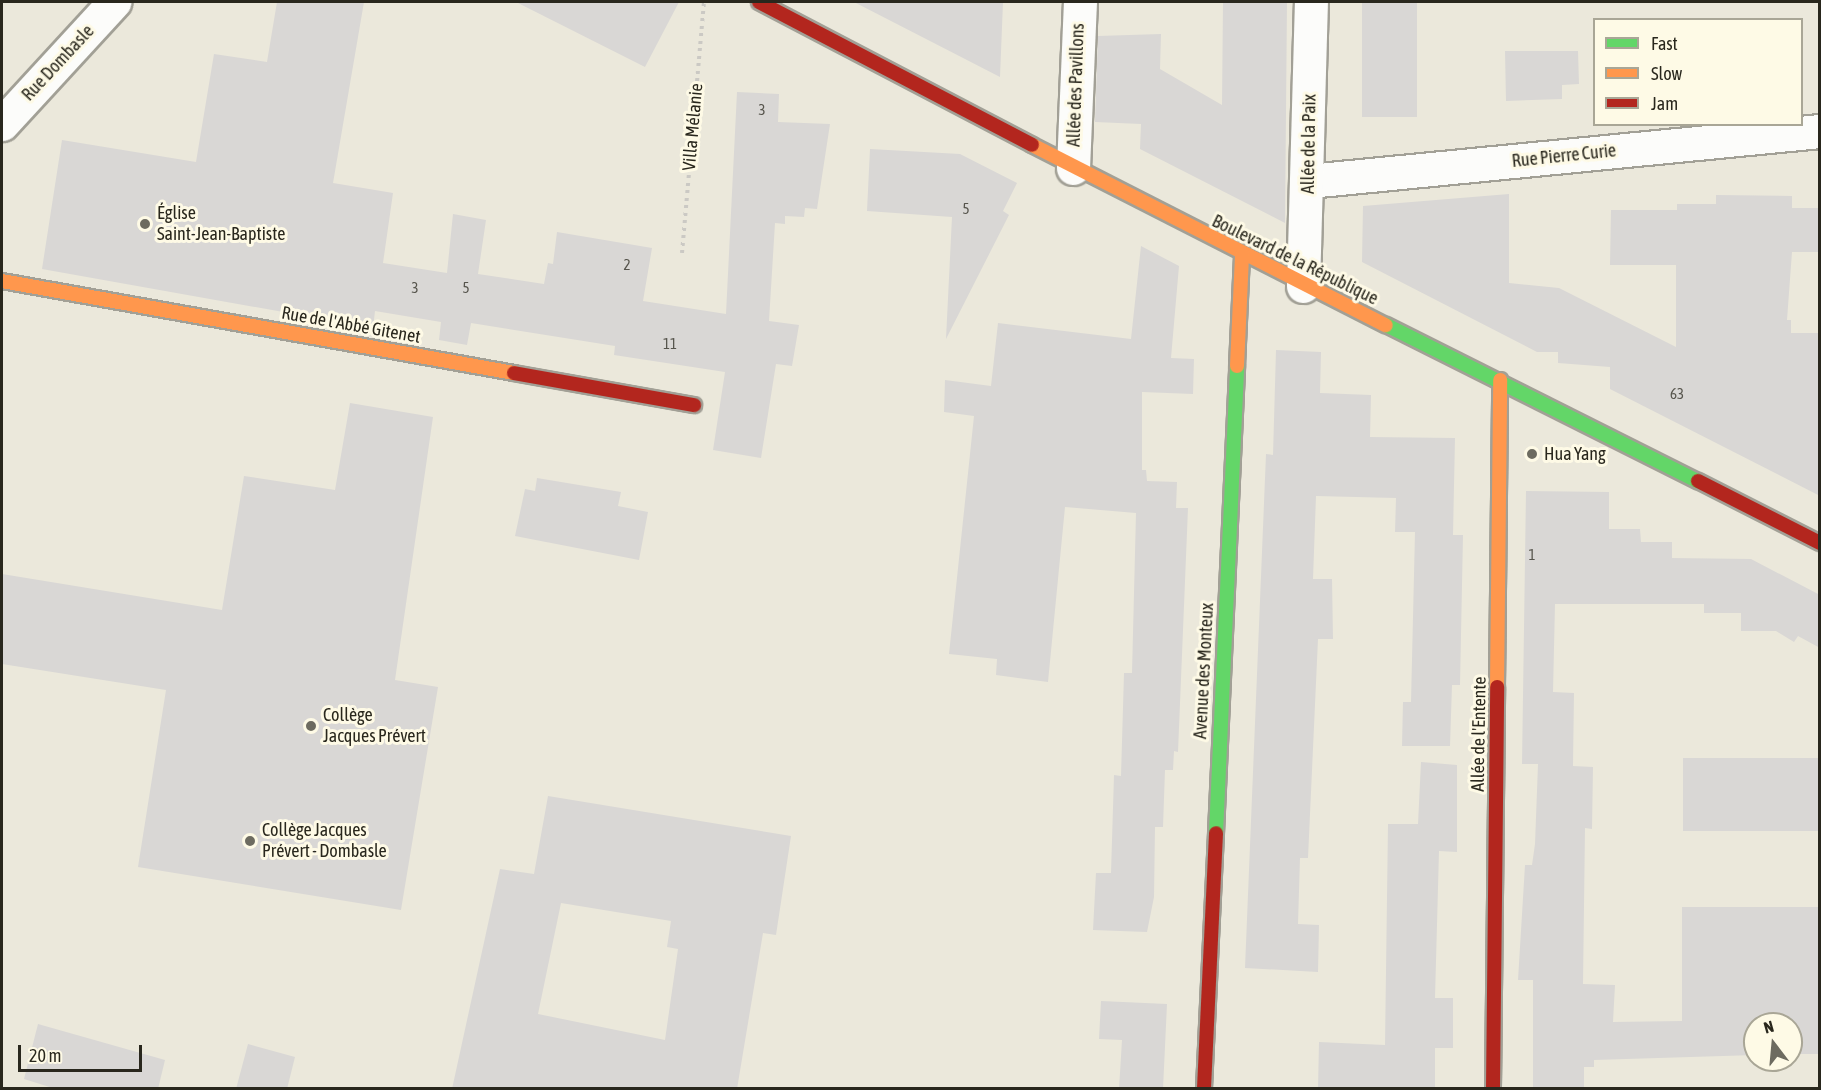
<!DOCTYPE html>
<meta charset="utf-8">
<style>
body{margin:0}
#map{position:relative;width:1821px;height:1090px;overflow:hidden;background:#ebe8db;font-family:"Asap Condensed",sans-serif}
div>[style]{position:absolute}
[style*='--x']{left:calc(var(--x)*1px);top:calc(var(--y)*1px);width:calc(var(--w)*1px);rotate:calc(var(--a)*1deg)}
.building>*{inset:0;background:#d9d7d5;transform-origin:0 0}
.path>*{height:4px;margin-top:-2px;transform-origin:0;background:repeating-linear-gradient(90deg,#cbc9c4 0 3px,transparent 0 7.5px)}
.roads{filter:drop-shadow(2px 0 #a2a096) drop-shadow(-2px 0 #a2a096) drop-shadow(0 2px #a2a096) drop-shadow(0 -2px #a2a096)}
.street>*{height:33px;margin:-16.5px;padding:0 16.5px;transform-origin:16.5px;border-radius:16.5px;background:#fcfcfa}
.fast>*{height:14px;margin:-7px;padding:0 7px;transform-origin:7px;border-radius:7px;background:#63d668}
.slow>*{height:14px;margin:-7px;padding:0 7px;transform-origin:7px;border-radius:7px;background:#ff974d}
.jam>*{height:14px;margin:-7px;padding:0 7px;transform-origin:7px;border-radius:7px;background:#b3261e}
.dots>*{width:16px;height:16px;translate:-50% -50%;box-sizing:border-box;border:3px solid #fefae6;border-radius:50%}
span{translate:-50% -50%;white-space:nowrap;text-align:center;line-height:1.15;-webkit-text-stroke:6px #fefae6;paint-order:stroke}
.number-label{font-size:15px;color:#56544c}
.number-label span{-webkit-text-stroke-width:0}
.street-label{font-size:18px;color:#29271d}
.poi-label{font-size:18px;color:#29271d}
.left{translate:0 -50%;text-align:left}
.frame{position:absolute;inset:0;border:3px solid #29271d;pointer-events:none}
.legend{position:absolute;left:1593px;top:18px;width:210px;height:108px;box-sizing:border-box;background:#fefae6;border:2px solid #a9a696;margin:0;padding:8px 10px;list-style:none;font-size:18px;color:#29271d}
.legend li{display:flex;align-items:center;gap:12px;height:30px}
.legend b{width:30px;border:2px solid #a9a696}
.north{position:absolute;left:1743px;top:1012px;width:60px;height:60px;box-sizing:border-box;background:#fefae6;border:2px solid #a9a696;border-radius:50%;rotate:344deg;font-size:16px;font-weight:700;line-height:24px;text-align:center;color:#29271d}
.north::after{content:'';display:block;margin:auto;width:21px;height:27px;background:#6d6b60;clip-path:polygon(50% 0,100% 100%,50% 72%,0 100%)}
.scale{position:absolute;left:18px;top:1045px;width:124px;height:27px;box-sizing:border-box;border:3px solid #29271d;border-top:0;padding-left:8px;font-size:18px;line-height:21px;white-space:nowrap;color:#29271d;-webkit-text-stroke:4px #fefae6;paint-order:stroke}
</style>
<div id="map">
<div class="building">
<div style="clip-path:polygon(277px 2px,364px 2px,333px 183px,393px 193px,383px 263px,447px 273px,453px 214px,486px 220px,478px 274px,544px 284px,548px 263px,553px 264px,557px 232px,652px 248px,643px 301px,726px 314px,737px 92px,779px 94px,778px 122px,830px 124px,817px 209px,805px 208px,804px 217px,785px 216px,785px 224px,775px 223px,769px 321px,799px 325px,792px 366px,776px 364px,761px 458px,713px 450px,725px 372px,614px 355px,615px 346px,471px 323px,467px 345px,439px 340px,441px 322px,375px 311px,373px 328px,42px 269px,62px 140px,196px 162px,214px 54px,267px 62px)"></div>
<div style="clip-path:polygon(516px 2px,679px 2px,645px 67px)"></div>
<div style="clip-path:polygon(854px 2px,1003px 2px,1000px 77px,965px 59px)"></div>
<div style="clip-path:polygon(1223px 2px,1287px 2px,1285px 223px,1140px 149px,1141px 124px,1095px 122px,1098px 36px,1161px 34px,1160px 69px,1222px 105px)"></div>
<div style="left:1362px;top:2px;width:55px;height:115px"></div>
<div style="clip-path:polygon(1505px 51px,1578px 51px,1579px 84px,1562px 85px,1562px 99px,1506px 101px)"></div>
<div style="clip-path:polygon(870px 149px,960px 154px,1017px 183px,1003px 211px,1009px 215px,946px 339px,952px 217px,867px 211px)"></div>
<div style="clip-path:polygon(1509px 194px,1509px 283px,1559px 288px,1676px 347px,1676px 265px,1610px 265px,1611px 210px,1677px 210px,1677px 204px,1716px 204px,1716px 195px,1792px 196px,1792px 208px,1820px 208px,1820px 252px,1792px 252px,1787px 320px,1791px 320px,1791px 333px,1820px 333px,1820px 496px,1610px 389px,1610px 367px,1558px 363px,1558px 352px,1537px 352px,1362px 262px,1363px 206px)"></div>
<div style="clip-path:polygon(1141px 246px,1179px 266px,1171px 358px,1194px 359px,1193px 394px,1142px 392px,1142px 470px,1146px 470px,1147px 481px,1177px 482px,1176px 508px,1188px 508px,1178px 752px,1174px 751px,1173px 770px,1165px 770px,1163px 827px,1155px 827px,1154px 897px,1147px 932px,1093px 930px,1096px 873px,1111px 873px,1114px 775px,1121px 776px,1124px 673px,1132px 673px,1136px 513px,1065px 507px,1048px 682px,996px 675px,997px 659px,949px 654px,974px 416px,944px 412px,945px 380px,991px 386px,998px 323px,1131px 339px)"></div>
<div style="clip-path:polygon(1276px 350px,1321px 352px,1320px 393px,1371px 395px,1370px 437px,1455px 438px,1453px 535px,1463px 535px,1460px 685px,1452px 685px,1450px 746px,1402px 746px,1403px 702px,1411px 702px,1415px 532px,1395px 532px,1396px 498px,1316px 496px,1313px 579px,1332px 579px,1333px 639px,1318px 639px,1308px 858px,1300px 858px,1298px 924px,1319px 925px,1318px 972px,1245px 968px,1266px 454px,1273px 455px)"></div>
<div style="clip-path:polygon(350px 403px,433px 417px,395px 680px,438px 687px,401px 910px,138px 867px,166px 690px,2px 664px,2px 574px,222px 610px,244px 476px,335px 490px)"></div>
<div style="clip-path:polygon(537px 478px,621px 492px,618px 506px,648px 512px,639px 560px,515px 536px,525px 489px,535px 491px)"></div>
<div style="clip-path:polygon(1526px 491px,1609px 492px,1609px 529px,1640px 529px,1641px 542px,1672px 542px,1672px 558px,1751px 559px,1820px 595px,1820px 648px,1798px 636px,1794px 642px,1776px 631px,1741px 631px,1741px 613px,1704px 613px,1704px 604px,1555px 604px,1553px 692px,1574px 693px,1573px 766px,1593px 767px,1592px 829px,1585px 828px,1583px 984px,1615px 985px,1613px 1022px,1682px 1021px,1682px 907px,1820px 907px,1820px 1054px,1791px 1054px,1791px 1024px,1755px 1024px,1755px 1055px,1594px 1060px,1594px 1067px,1584px 1067px,1584px 1089px,1533px 1089px,1533px 980px,1518px 980px,1525px 865px,1532px 865px,1535px 844px,1538px 764px,1522px 764px)"></div>
<div style="left:1683px;top:758px;width:137px;height:73px"></div>
<div style="clip-path:polygon(1421px 762px,1457px 765px,1457px 852px,1439px 851px,1435px 998px,1453px 998px,1453px 1048px,1435px 1048px,1435px 1089px,1318px 1089px,1319px 1042px,1385px 1045px,1388px 824px,1418px 824px)"></div>
<div style="clip-path:polygon(evenodd,548px 796px,791px 836px,776px 935px,763px 933px,737px 1089px,452px 1089px,500px 869px,534px 874px,548px 796px,561px 903px,671px 921px,667px 947px,678px 949px,665px 1040px,538px 1014px,561px 903px)"></div>
<div style="clip-path:polygon(1101px 1001px,1167px 1004px,1163px 1089px,1119px 1089px,1122px 1040px,1099px 1039px)"></div>
<div style="clip-path:polygon(38px 1024px,165px 1060px,158px 1089px,56px 1089px,24px 1079px)"></div>
<div style="clip-path:polygon(248px 1044px,295px 1057px,287px 1089px,236px 1089px)"></div>
</div>
<div class="path">
<div style="--x:682;--y:253;--w:252;--a:-85"></div>
</div>
<div class="roads">
<div class="street">
<div style="--x:2;--y:124;--w:166;--a:-47.4"></div>
<div style="--x:1073;--y:168;--w:166;--a:-87.6"></div>
<div style="--x:1309;--y:181;--w:513;--a:-5.59"></div>
<div style="--x:1303;--y:286;--w:284;--a:-88.4"></div>
</div>
<div class="fast">
<div style="--x:1386;--y:325;--w:349;--a:26.6"></div>
<div style="--x:1216;--y:833;--w:467;--a:-87.4"></div>
</div>
<div class="slow">
<div style="--x:1032;--y:145;--w:397;--a:27"></div>
<div style="--x:2;--y:281;--w:520;--a:10.19"></div>
<div style="--x:1237;--y:366;--w:111;--a:-87.4"></div>
<div style="--x:1497;--y:687;--w:307;--a:-89.4"></div>
</div>
<div class="jam">
<div style="--x:759;--y:2;--w:308;--a:27.6"></div>
<div style="--x:514;--y:373;--w:183;--a:10.1"></div>
<div style="--x:1698;--y:481;--w:137;--a:26.9"></div>
<div style="--x:1204;--y:1088;--w:255;--a:-87.3"></div>
<div style="--x:1493;--y:1088;--w:401;--a:-89.4"></div>
</div>
</div>
<div class="dots">
<div style="left:145px;top:224px;background:#6d6b60"></div>
<div style="left:1532px;top:454px;background:#6d6b60"></div>
<div style="left:311px;top:726px;background:#6d6b60"></div>
<div style="left:250px;top:841px;background:#6d6b60"></div>
</div>
<div class="number-label">
<span style="left:762px;top:110px">3</span>
<span style="left:966px;top:209px">5</span>
<span style="left:627px;top:265px">2</span>
<span style="left:415px;top:288px">3</span>
<span style="left:466px;top:288px">5</span>
<span style="left:670px;top:344px">11</span>
<span style="left:1677px;top:394px">63</span>
<span style="left:1532px;top:555px">1</span>
</div>
<div class="street-label">
<span style="left:58px;top:63px;rotate:-47deg">Rue Dombasle</span>
<span style="left:1076px;top:85px;rotate:-88deg">Allée des Pavillons</span>
<span style="left:693px;top:127px;rotate:-85deg">Villa Mélanie</span>
<span style="left:1309px;top:144px;rotate:-89deg">Allée de la Paix</span>
<span style="left:1564px;top:156px;rotate:-6deg">Rue Pierre Curie</span>
<span style="left:1295px;top:260px;rotate:26deg">Boulevard de la République</span>
<span style="left:351px;top:325px;rotate:10deg">Rue de l'Abbé Gitenet</span>
<span style="left:1204px;top:671px;rotate:-87deg">Avenue des Monteux</span>
<span style="left:1479px;top:734px;rotate:-89deg">Allée de l'Entente</span>
</div>
<div class="poi-label">
<span class="left" style="left:157px;top:224px">Église<br>Saint-Jean-Baptiste</span>
<span class="left" style="left:1544px;top:454px">Hua Yang</span>
<span class="left" style="left:323px;top:726px">Collège<br>Jacques Prévert</span>
<span class="left" style="left:262px;top:841px">Collège Jacques<br>Prévert - Dombasle</span>
</div>
<div class="frame"></div>
<ul class="legend">
<li><b style="height:8px;background:#63d668"></b>Fast</li>
<li><b style="height:8px;background:#ff974d"></b>Slow</li>
<li><b style="height:8px;background:#b3261e"></b>Jam</li>
</ul>
<div class="north">N</div>
<div class="scale">20 m</div>
</div>
